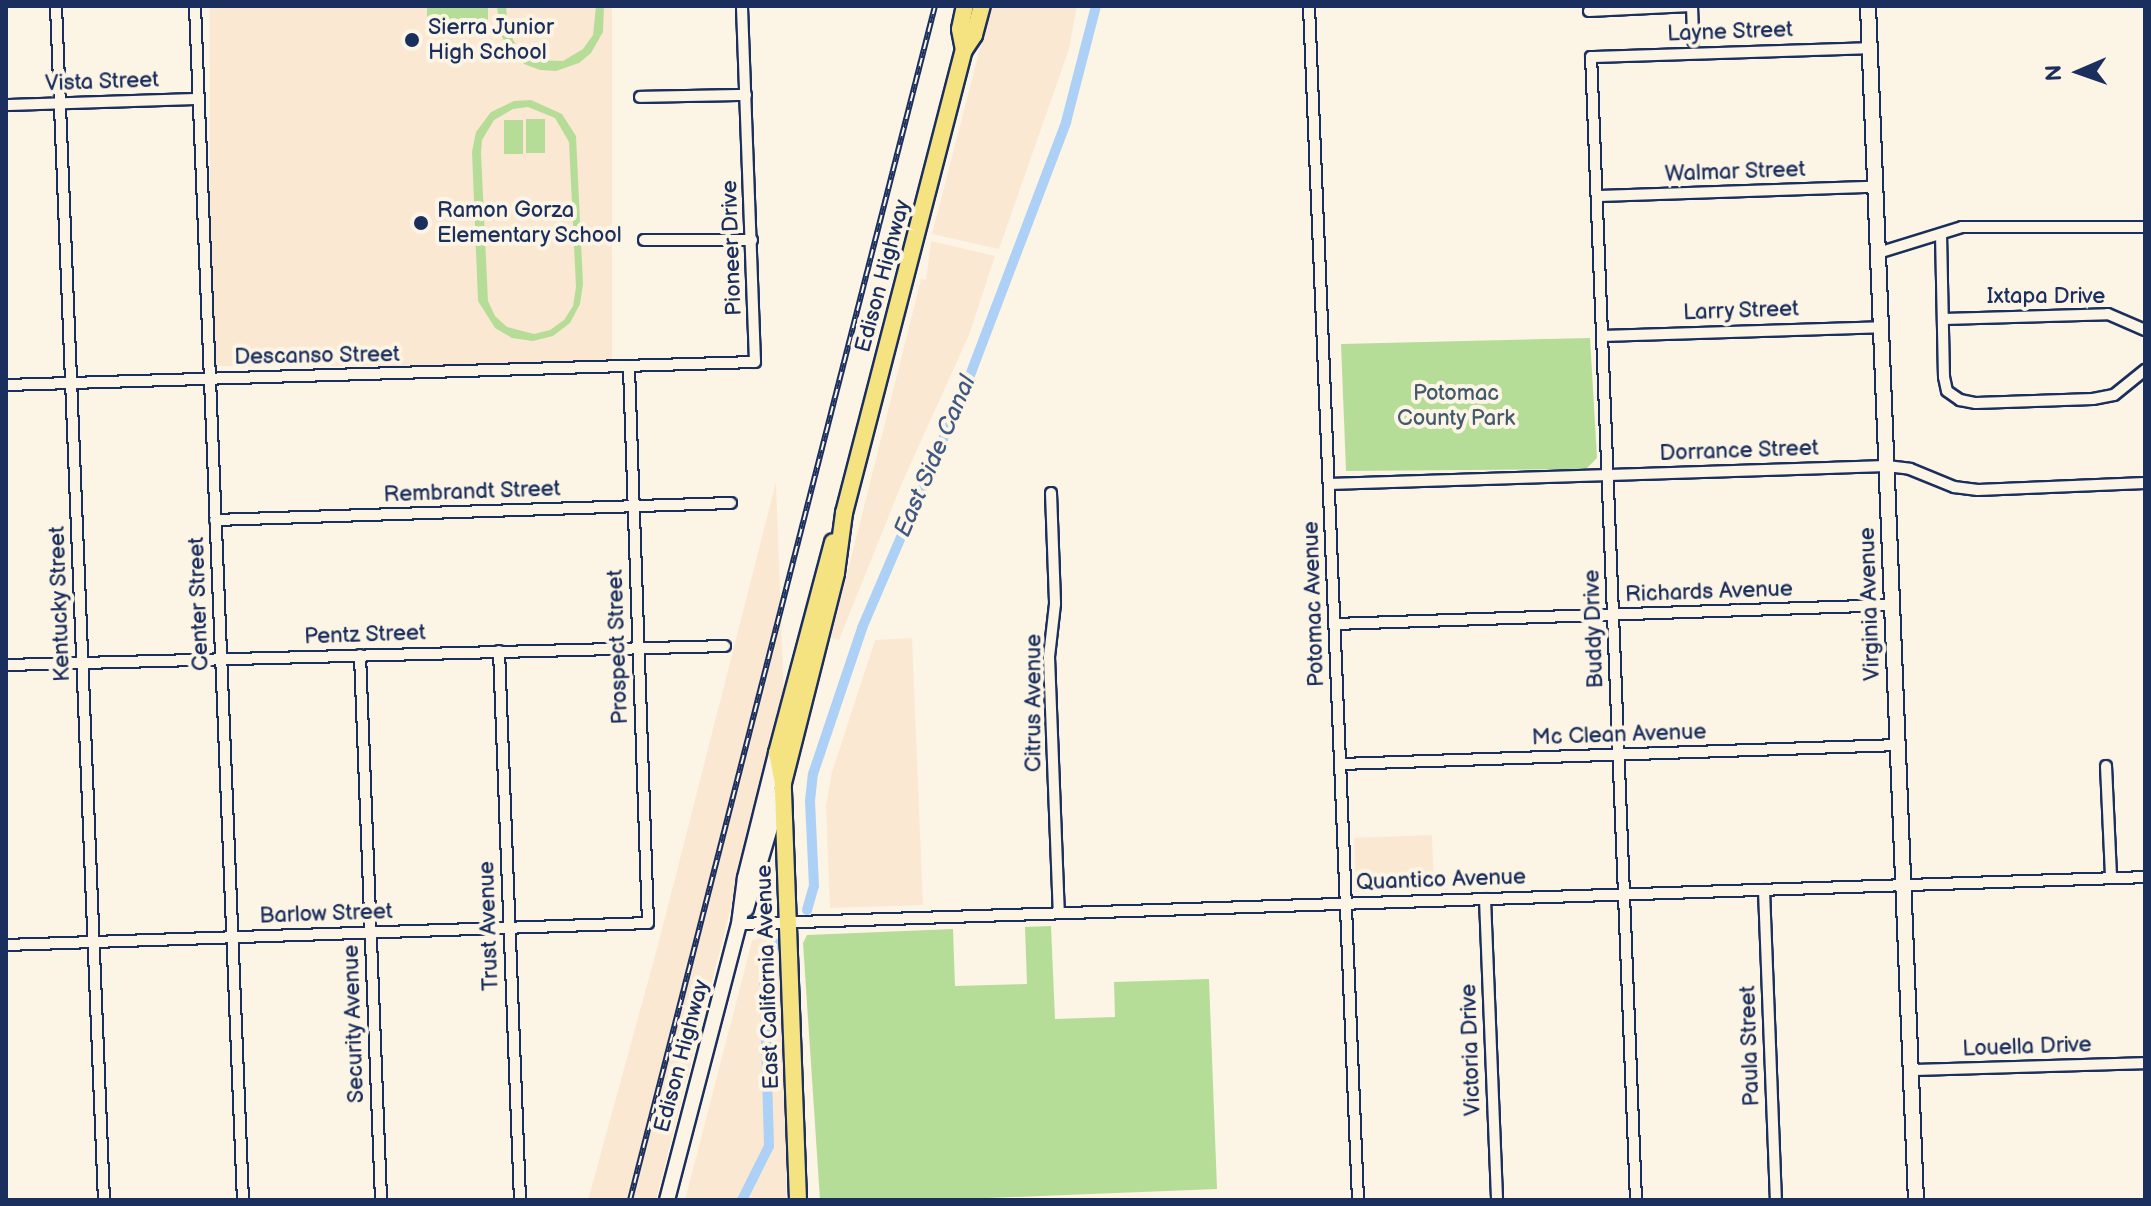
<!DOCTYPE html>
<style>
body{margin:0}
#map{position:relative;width:2151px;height:1206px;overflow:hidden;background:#fcf5e5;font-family:"Balsamiq Sans",sans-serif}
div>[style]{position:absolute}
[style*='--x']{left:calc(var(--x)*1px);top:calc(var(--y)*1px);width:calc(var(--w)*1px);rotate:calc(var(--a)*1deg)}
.built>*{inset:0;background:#fbe8d3;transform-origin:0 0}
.green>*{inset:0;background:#b6dd98;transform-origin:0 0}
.canal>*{height:10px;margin:-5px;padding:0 5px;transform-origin:5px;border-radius:5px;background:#add1f6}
.roads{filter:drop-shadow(2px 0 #1b2f5e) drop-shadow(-2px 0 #1b2f5e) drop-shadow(0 2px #1b2f5e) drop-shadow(0 -2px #1b2f5e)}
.street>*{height:10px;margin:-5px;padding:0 5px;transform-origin:5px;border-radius:5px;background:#fcf5e5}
.secondary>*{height:14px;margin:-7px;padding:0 7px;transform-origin:7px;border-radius:7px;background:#fcf5e5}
.primary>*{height:16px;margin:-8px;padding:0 8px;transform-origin:8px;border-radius:8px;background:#f5e382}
.rail>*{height:6px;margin-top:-3px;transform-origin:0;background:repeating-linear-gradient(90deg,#fcf5e5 0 9px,#1b2f5e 0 18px);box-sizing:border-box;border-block:2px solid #1b2f5e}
.dots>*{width:22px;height:22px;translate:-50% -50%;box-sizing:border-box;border:4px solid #fcf5e5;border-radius:50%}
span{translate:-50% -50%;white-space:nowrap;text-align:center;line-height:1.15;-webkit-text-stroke:8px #fcf5e5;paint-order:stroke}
.poi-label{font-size:22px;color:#1b2f5e}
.left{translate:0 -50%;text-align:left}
.street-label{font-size:22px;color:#1b2f5e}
.park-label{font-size:22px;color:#425a6c}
.water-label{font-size:24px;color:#405884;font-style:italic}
.frame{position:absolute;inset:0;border:8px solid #1b2f5e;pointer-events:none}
.north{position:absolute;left:2039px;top:32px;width:80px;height:80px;-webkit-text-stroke:6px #fcf5e5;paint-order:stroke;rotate:268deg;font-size:22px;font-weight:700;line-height:32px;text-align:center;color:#1b2f5e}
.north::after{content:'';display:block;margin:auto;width:28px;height:36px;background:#1b2f5e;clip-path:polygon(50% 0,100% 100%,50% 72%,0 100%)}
</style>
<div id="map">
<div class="built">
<div style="left:210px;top:6px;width:402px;height:360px"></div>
<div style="clip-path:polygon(991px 6px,1077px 6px,1069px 49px,999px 249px,932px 234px)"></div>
<div style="clip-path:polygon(931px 241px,995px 256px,969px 335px,902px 483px,839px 640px,831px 638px,921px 279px,926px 280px)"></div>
<div style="clip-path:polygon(776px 482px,784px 700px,656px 1200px,588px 1200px,659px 941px)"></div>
<div style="clip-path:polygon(912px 638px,923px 905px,830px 908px,826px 805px,832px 772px,875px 640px)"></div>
<div style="left:1432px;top:835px;width:54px;height:78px;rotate:88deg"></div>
<div style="clip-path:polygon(761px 937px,781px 937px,788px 1129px,786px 1200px,685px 1200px,752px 941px)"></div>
</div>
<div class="green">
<div style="left:427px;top:6px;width:61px;height:25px"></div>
<div style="clip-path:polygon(497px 6px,506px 6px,508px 30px,516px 45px,537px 60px,563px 61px,583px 49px,593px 35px,596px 6px,604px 6px,603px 32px,591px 53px,579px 63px,556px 71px,540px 70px,524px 64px,507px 47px,500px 32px)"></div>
<div style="clip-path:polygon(evenodd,531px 100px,562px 114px,576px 136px,583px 284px,580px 304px,570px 323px,553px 336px,533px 341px,512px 338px,495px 328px,478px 301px,472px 152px,476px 132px,491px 112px,514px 101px,531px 100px,528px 107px,555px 118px,569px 142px,576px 287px,573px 306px,564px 320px,550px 330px,534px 334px,507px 327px,495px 316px,488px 301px,481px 153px,482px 140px,494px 120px,513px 109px,528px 107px)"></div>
<div style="left:526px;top:119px;width:19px;height:34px"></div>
<div style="left:504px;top:120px;width:19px;height:34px"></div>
<div style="clip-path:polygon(1590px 338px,1597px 458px,1586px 469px,1346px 471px,1341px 344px)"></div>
<div style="clip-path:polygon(1051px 926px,1055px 1019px,1115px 1017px,1114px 982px,1209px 979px,1217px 1189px,939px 1200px,820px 1200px,803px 943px,807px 935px,953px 929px,955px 986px,1027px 984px,1025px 927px)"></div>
</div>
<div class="canal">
<div style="--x:807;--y:910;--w:25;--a:-74"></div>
<div style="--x:814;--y:886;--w:85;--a:-92.7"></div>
<div style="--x:810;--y:801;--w:27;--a:-84"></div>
<div style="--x:813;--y:774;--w:154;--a:-71.4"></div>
<div style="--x:862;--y:628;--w:272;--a:-66.8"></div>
<div style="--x:969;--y:378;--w:274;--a:-69.2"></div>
<div style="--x:1066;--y:122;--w:120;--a:-75.5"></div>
<div style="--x:742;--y:1200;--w:60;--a:-63.4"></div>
<div style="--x:769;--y:1146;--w:184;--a:-91.6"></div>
<div style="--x:764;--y:962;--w:22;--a:-56"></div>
</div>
<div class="roads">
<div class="street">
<div style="--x:56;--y:6;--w:1195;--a:87.7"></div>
<div style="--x:195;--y:6;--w:1195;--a:87.7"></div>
<div style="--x:1309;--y:6;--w:1195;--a:87.65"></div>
<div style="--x:1692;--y:6;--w:35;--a:88"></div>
<div style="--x:1589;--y:11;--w:102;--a:-2.8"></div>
<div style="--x:640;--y:97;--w:106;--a:-1.1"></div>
<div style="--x:6;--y:105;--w:192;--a:-1.8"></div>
<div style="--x:1597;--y:196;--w:278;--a:-1.9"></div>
<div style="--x:1941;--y:234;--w:143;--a:88.8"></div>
<div style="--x:1944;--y:377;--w:14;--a:78"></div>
<div style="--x:1947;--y:391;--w:16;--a:35"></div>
<div style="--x:1960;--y:400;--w:16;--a:11"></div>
<div style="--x:1976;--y:403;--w:117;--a:-2"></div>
<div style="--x:2093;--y:399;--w:21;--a:-11"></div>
<div style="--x:2114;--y:395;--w:40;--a:-39"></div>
<div style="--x:644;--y:240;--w:108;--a:0"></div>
<div style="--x:1878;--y:253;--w:88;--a:-17.2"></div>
<div style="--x:1962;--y:227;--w:183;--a:0"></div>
<div style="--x:1944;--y:319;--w:164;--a:-1.7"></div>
<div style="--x:2108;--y:314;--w:40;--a:23.4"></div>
<div style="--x:1602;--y:336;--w:279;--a:-1.8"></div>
<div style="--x:6;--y:385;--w:749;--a:-1.76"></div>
<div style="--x:755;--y:362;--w:356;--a:-92.1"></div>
<div style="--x:1329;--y:484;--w:558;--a:-1.85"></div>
<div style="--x:1887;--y:466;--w:23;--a:7"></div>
<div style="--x:1910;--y:469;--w:48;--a:22.2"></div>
<div style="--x:1954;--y:487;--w:24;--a:7"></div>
<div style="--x:1978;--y:490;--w:167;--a:-2.4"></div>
<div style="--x:1051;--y:493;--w:111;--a:87.9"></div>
<div style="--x:1055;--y:604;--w:53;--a:96.5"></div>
<div style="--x:1049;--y:657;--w:256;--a:87.8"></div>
<div style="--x:215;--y:520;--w:516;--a:-1.89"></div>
<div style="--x:1335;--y:624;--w:557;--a:-1.95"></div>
<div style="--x:499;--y:651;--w:549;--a:87.81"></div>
<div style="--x:360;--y:655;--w:545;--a:87.79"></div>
<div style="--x:6;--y:665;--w:719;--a:-1.51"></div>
<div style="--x:1341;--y:764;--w:557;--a:-1.95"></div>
<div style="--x:2106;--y:766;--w:112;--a:87.4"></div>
<div style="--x:1764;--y:890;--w:310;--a:87.8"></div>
<div style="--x:1485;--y:899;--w:301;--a:87.7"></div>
<div style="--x:739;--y:924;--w:1407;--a:-1.91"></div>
<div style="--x:6;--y:945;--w:642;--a:-1.96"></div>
<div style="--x:648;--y:923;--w:554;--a:-91.96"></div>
<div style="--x:1911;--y:1070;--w:234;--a:-1.7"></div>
<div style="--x:1636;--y:1200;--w:1144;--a:-92.25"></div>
<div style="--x:1591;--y:57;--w:279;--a:-1.8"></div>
</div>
<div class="secondary">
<div style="--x:1868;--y:6;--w:1195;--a:87.7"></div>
<div style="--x:746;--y:909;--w:123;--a:-73.5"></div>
<div style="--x:667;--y:1200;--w:285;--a:-75.4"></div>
<div style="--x:739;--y:924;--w:46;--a:-82.6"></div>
<div style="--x:745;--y:878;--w:128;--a:-76"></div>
</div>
<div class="primary">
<div style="--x:964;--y:50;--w:21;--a:-101"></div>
<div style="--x:960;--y:29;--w:24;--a:-78"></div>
<div style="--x:783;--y:783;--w:217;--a:-75.8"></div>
<div style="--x:836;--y:573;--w:61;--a:-82.4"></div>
<div style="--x:844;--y:513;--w:478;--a:-75.5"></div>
<div style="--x:964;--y:50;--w:18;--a:-56"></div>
<div style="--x:974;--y:35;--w:30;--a:-75"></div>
<div style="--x:798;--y:1200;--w:417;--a:-92.1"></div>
<div style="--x:783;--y:783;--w:31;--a:-101"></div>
<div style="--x:777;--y:753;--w:218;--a:-75.1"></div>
</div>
</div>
<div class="rail">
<div style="--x:630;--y:1200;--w:1232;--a:-75.67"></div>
</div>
<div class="dots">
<div style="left:412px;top:40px;background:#1b2f5e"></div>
<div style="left:421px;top:223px;background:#1b2f5e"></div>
</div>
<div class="poi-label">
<span class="left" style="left:428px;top:40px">Sierra Junior<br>High School</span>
<span class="left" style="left:437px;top:223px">Ramon Gorza<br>Elementary School</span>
</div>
<div class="street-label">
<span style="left:1730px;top:32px;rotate:-2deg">Layne Street</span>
<span style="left:102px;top:82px;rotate:-2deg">Vista Street</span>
<span style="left:1735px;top:172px;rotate:-2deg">Walmar Street</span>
<span style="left:732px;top:248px;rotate:-92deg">Pioneer Drive</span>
<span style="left:883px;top:276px;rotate:-75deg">Edison Highway</span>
<span style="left:2046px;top:297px">Ixtapa Drive</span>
<span style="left:1741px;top:311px;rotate:-2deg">Larry Street</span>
<span style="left:317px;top:356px;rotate:-1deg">Descanso Street</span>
<span style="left:1739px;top:451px;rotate:-2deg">Dorrance Street</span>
<span style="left:472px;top:492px;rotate:-2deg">Rembrandt Street</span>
<span style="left:1709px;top:592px;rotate:-2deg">Richards Avenue</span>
<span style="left:60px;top:604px;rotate:-92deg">Kentucky Street</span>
<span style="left:199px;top:604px;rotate:-92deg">Center Street</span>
<span style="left:1314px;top:604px;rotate:-92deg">Potomac Avenue</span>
<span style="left:1870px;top:604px;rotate:-92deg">Virginia Avenue</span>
<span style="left:1594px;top:629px;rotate:-92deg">Buddy Drive</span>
<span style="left:365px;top:635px;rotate:-2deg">Pentz Street</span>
<span style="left:618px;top:647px;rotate:-92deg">Prospect Street</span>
<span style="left:1034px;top:703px;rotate:-90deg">Citrus Avenue</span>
<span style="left:1619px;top:735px;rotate:-2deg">Mc Clean Avenue</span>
<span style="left:1441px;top:880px;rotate:-2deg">Quantico Avenue</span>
<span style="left:326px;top:914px;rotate:-2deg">Barlow Street</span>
<span style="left:489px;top:926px;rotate:-92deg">Trust Avenue</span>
<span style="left:768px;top:977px;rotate:-92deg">East California Avenue</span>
<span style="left:354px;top:1024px;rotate:-92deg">Security Avenue</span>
<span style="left:1750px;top:1046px;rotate:-92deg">Paula Street</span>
<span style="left:2027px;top:1047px;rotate:-2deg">Louella Drive</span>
<span style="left:1471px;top:1050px;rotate:-92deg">Victoria Drive</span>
<span style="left:682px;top:1056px;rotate:-75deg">Edison Highway</span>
</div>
<div class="park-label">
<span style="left:1456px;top:406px">Potomac<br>County Park</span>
</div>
<div class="water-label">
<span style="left:935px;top:456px;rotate:-67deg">East Side Canal</span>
</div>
<div class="frame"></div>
<div class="north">N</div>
</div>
